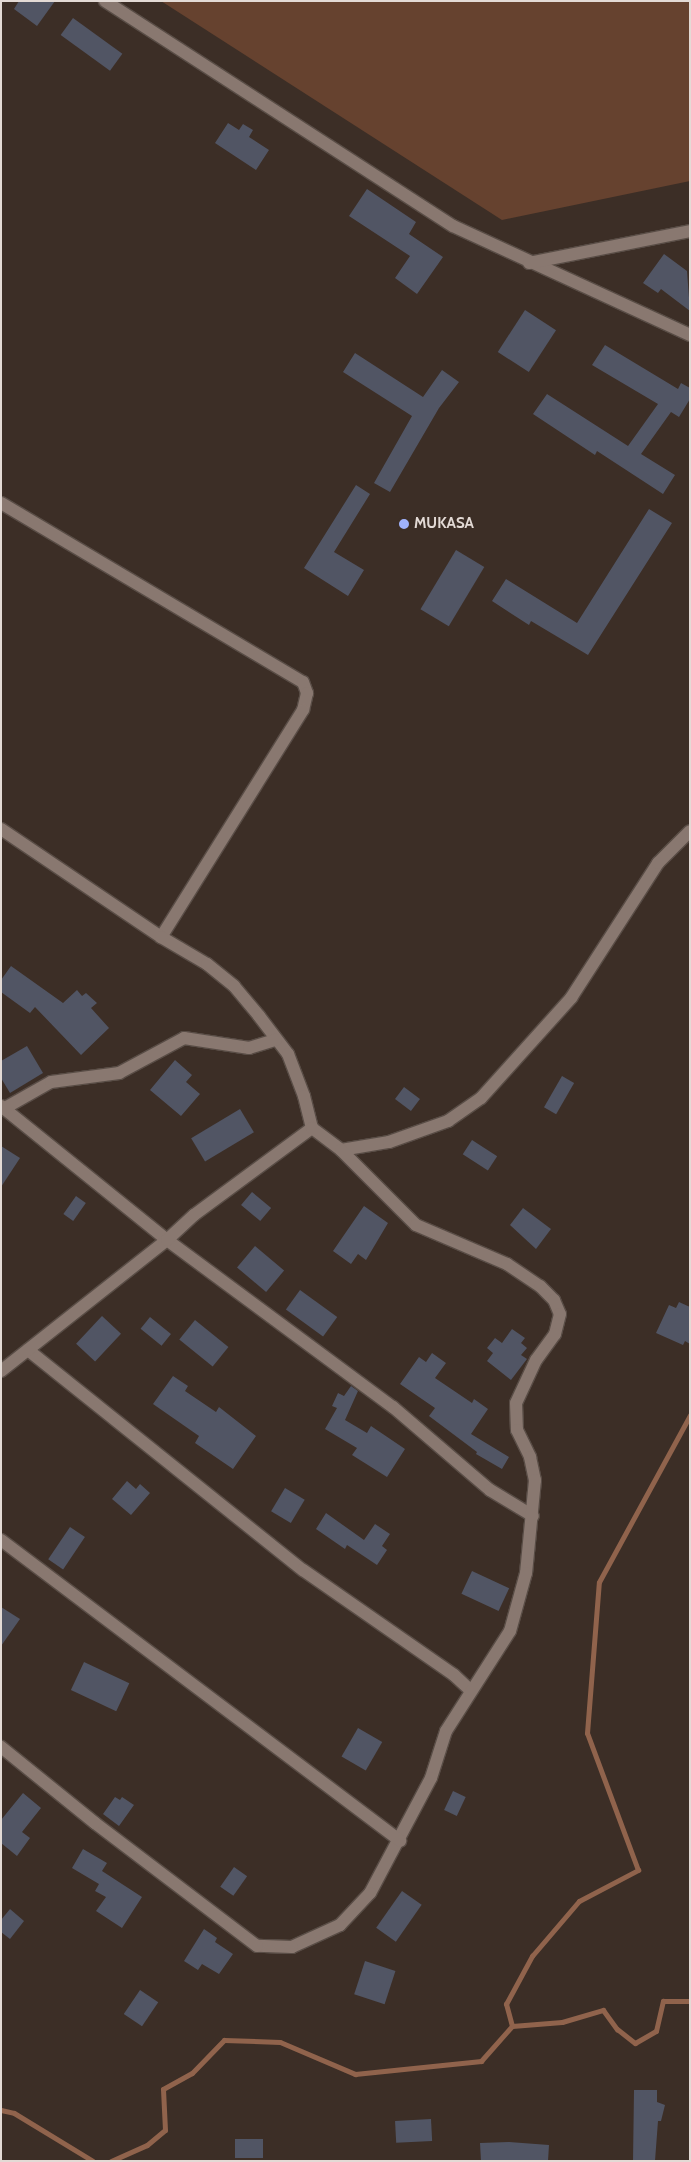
<!DOCTYPE html>
<style>
body{margin:0}
#map{position:relative;width:691px;height:2162px;overflow:hidden;background:#3c2e26;font-family:Cabin,sans-serif}
div>[style]{position:absolute}
[style*='--x']{left:calc(var(--x)*1px);top:calc(var(--y)*1px);width:calc(var(--w)*1px);rotate:calc(var(--a)*1deg)}
.green>*{inset:0;background:#66422f}
.stream>*{height:5px;margin:-2.5px;padding:0 2.5px;transform-origin:2.5px;border-radius:2.5px;background:#90634c}
.building>*{inset:0;background:#515564;transform-origin:0 0}
.roads{filter:drop-shadow(1px 0 #594d46) drop-shadow(-1px 0 #594d46) drop-shadow(0 1px #594d46) drop-shadow(0 -1px #594d46)}
.minor>*{height:12px;margin:-6px;padding:0 6px;transform-origin:6px;border-radius:6px;background:#897870}
.dots>*{width:14px;height:14px;translate:-50% -50%;box-sizing:border-box;border:2px solid #3c2e26;border-radius:50%}
span{translate:-50% -50%;white-space:nowrap;text-align:center;line-height:1.15;-webkit-text-stroke:4px #3c2e26;paint-order:stroke}
.poi-label{font-size:15px;color:#e3dad5;font-weight:700}
.left{translate:0 -50%;text-align:left}
.frame{position:absolute;inset:0;border:2px solid #e3dad5;pointer-events:none}
</style>
<div id="map">
<div class="green">
<div style="clip-path:polygon(161px 1px,690px 1px,690px 181px,502px 220px)"></div>
</div>
<div class="stream">
<div style="--x:512;--y:2026;--w:23;--a:-105"></div>
<div style="--x:506;--y:2004;--w:55;--a:-61.6"></div>
<div style="--x:532;--y:1956;--w:72;--a:-49.5"></div>
<div style="--x:579;--y:1901;--w:67;--a:-27.7"></div>
<div style="--x:638;--y:1870;--w:146;--a:-110.4"></div>
<div style="--x:587;--y:1733;--w:151;--a:-85.5"></div>
<div style="--x:599;--y:1582;--w:190;--a:-61.4"></div>
<div style="--x:1;--y:2110;--w:13;--a:13"></div>
<div style="--x:14;--y:2113;--w:92;--a:31.3"></div>
<div style="--x:111;--y:2161;--w:39;--a:-24"></div>
<div style="--x:147;--y:2145;--w:23;--a:-40"></div>
<div style="--x:165;--y:2130;--w:41;--a:-92.8"></div>
<div style="--x:163;--y:2089;--w:33;--a:-29"></div>
<div style="--x:192;--y:2073;--w:46;--a:-45.9"></div>
<div style="--x:224;--y:2040;--w:56;--a:2"></div>
<div style="--x:280;--y:2042;--w:82;--a:23.1"></div>
<div style="--x:355;--y:2074;--w:127;--a:-5.9"></div>
<div style="--x:481;--y:2061;--w:47;--a:-48.5"></div>
<div style="--x:512;--y:2026;--w:50;--a:-4.6"></div>
<div style="--x:562;--y:2022;--w:43;--a:-16.3"></div>
<div style="--x:603;--y:2010;--w:24;--a:54"></div>
<div style="--x:617;--y:2029;--w:23;--a:38"></div>
<div style="--x:635;--y:2043;--w:24;--a:-30"></div>
<div style="--x:656;--y:2031;--w:31;--a:-77"></div>
<div style="--x:663;--y:2001;--w:27;--a:0"></div>
</div>
<div class="building">
<div style="clip-path:polygon(19px 1px,55px 1px,37px 26px,14px 9px)"></div>
<div style="left:73px;top:18px;width:61px;height:21px;rotate:36deg"></div>
<div style="clip-path:polygon(228px 123px,239px 130px,243px 124px,253px 130px,249px 137px,269px 150px,256px 170px,215px 143px)"></div>
<div style="clip-path:polygon(367px 189px,416px 222px,409px 234px,443px 257px,417px 294px,395px 278px,410px 256px,349px 216px)"></div>
<div style="clip-path:polygon(664px 254px,687px 271px,690px 311px,661px 289px,658px 293px,643px 283px)"></div>
<div style="left:525px;top:310px;width:37px;height:50px;rotate:33deg"></div>
<div style="clip-path:polygon(605px 345px,678px 389px,681px 383px,690px 388px,690px 399px,679px 417px,671px 412px,641px 454px,675px 475px,663px 494px,597px 451px,595px 455px,533px 414px,547px 394px,628px 446px,658px 404px,592px 365px)"></div>
<div style="clip-path:polygon(355px 353px,423px 397px,442px 370px,459px 382px,439px 408px,390px 492px,374px 483px,412px 416px,343px 372px)"></div>
<div style="clip-path:polygon(356px 485px,370px 494px,334px 552px,364px 570px,348px 596px,304px 568px)"></div>
<div style="clip-path:polygon(649px 509px,672px 523px,588px 655px,531px 621px,529px 625px,492px 601px,506px 579px,577px 623px)"></div>
<div style="left:456px;top:550px;width:33px;height:69px;rotate:31deg"></div>
<div style="clip-path:polygon(11px 966px,63px 1003px,77px 990px,82px 996px,86px 993px,97px 1003px,91px 1008px,109px 1028px,81px 1055px,35px 1007px,30px 1013px,1px 992px,1px 980px)"></div>
<div style="clip-path:polygon(27px 1046px,43px 1073px,10px 1093px,1px 1078px,1px 1061px)"></div>
<div style="clip-path:polygon(175px 1060px,192px 1075px,186px 1082px,200px 1094px,181px 1116px,150px 1090px)"></div>
<div style="left:562px;top:1076px;width:14px;height:36px;rotate:30deg"></div>
<div style="left:404px;top:1087px;width:20px;height:15px;rotate:37deg"></div>
<div style="left:240px;top:1109px;width:27px;height:57px;rotate:59deg"></div>
<div style="left:472px;top:1140px;width:30px;height:17px;rotate:33deg"></div>
<div style="clip-path:polygon(1px 1146px,20px 1158px,1px 1187px)"></div>
<div style="left:252px;top:1192px;width:25px;height:17px;rotate:40deg"></div>
<div style="left:76px;top:1196px;width:12px;height:22px;rotate:35deg"></div>
<div style="clip-path:polygon(364px 1206px,388px 1223px,366px 1260px,358px 1254px,351px 1264px,333px 1251px)"></div>
<div style="clip-path:polygon(523px 1208px,551px 1229px,536px 1249px,510px 1225px)"></div>
<div style="left:255px;top:1246px;width:38px;height:28px;rotate:40deg"></div>
<div style="left:300px;top:1290px;width:46px;height:24px;rotate:36deg"></div>
<div style="clip-path:polygon(679px 1302px,690px 1307px,690px 1344px,685px 1341px,683px 1345px,656px 1333px,669px 1305px,676px 1308px)"></div>
<div style="left:102px;top:1316px;width:26px;height:38px;rotate:43deg"></div>
<div style="left:150px;top:1317px;width:27px;height:15px;rotate:39deg"></div>
<div style="left:195px;top:1320px;width:43px;height:25px;rotate:39deg"></div>
<div style="clip-path:polygon(512px 1329px,525px 1338px,521px 1343px,527px 1348px,521px 1355px,527px 1359px,511px 1380px,487px 1361px,493px 1353px,487px 1348px,495px 1338px,502px 1343px)"></div>
<div style="clip-path:polygon(432px 1353px,446px 1363px,435px 1378px,472px 1403px,474px 1399px,488px 1409px,471px 1434px,509px 1457px,502px 1469px,476px 1454px,477px 1452px,429px 1416px,435px 1408px,400px 1384px,419px 1357px,426px 1362px)"></div>
<div style="clip-path:polygon(173px 1376px,188px 1386px,185px 1391px,216px 1412px,219px 1407px,256px 1436px,233px 1469px,195px 1443px,199px 1436px,153px 1404px)"></div>
<div style="clip-path:polygon(351px 1386px,358px 1391px,345px 1420px,367px 1433px,371px 1426px,405px 1449px,387px 1477px,352px 1455px,357px 1448px,325px 1429px,337px 1408px,332px 1406px,338px 1393px,344px 1396px)"></div>
<div style="clip-path:polygon(127px 1481px,136px 1489px,140px 1484px,150px 1493px,131px 1515px,112px 1499px)"></div>
<div style="left:285px;top:1488px;width:23px;height:27px;rotate:31deg"></div>
<div style="clip-path:polygon(326px 1513px,364px 1540px,375px 1524px,390px 1534px,382px 1546px,387px 1550px,377px 1565px,347px 1545px,345px 1549px,316px 1529px)"></div>
<div style="left:70px;top:1527px;width:18px;height:39px;rotate:34deg"></div>
<div style="left:472px;top:1571px;width:41px;height:25px;rotate:25deg"></div>
<div style="clip-path:polygon(1px 1607px,20px 1619px,1px 1646px)"></div>
<div style="left:84px;top:1662px;width:50px;height:31px;rotate:25deg"></div>
<div style="left:358px;top:1728px;width:28px;height:33px;rotate:30deg"></div>
<div style="left:453px;top:1791px;width:14px;height:21px;rotate:25deg"></div>
<div style="clip-path:polygon(23px 1793px,41px 1808px,22px 1832px,30px 1838px,17px 1856px,1px 1843px,1px 1820px)"></div>
<div style="clip-path:polygon(115px 1797px,120px 1800px,122px 1797px,134px 1805px,119px 1826px,103px 1814px)"></div>
<div style="clip-path:polygon(83px 1849px,107px 1863px,102px 1871px,142px 1897px,122px 1928px,96px 1911px,106px 1897px,95px 1891px,99px 1884px,72px 1868px)"></div>
<div style="left:234px;top:1867px;width:16px;height:24px;rotate:35deg"></div>
<div style="left:402px;top:1891px;width:24px;height:45px;rotate:35deg"></div>
<div style="clip-path:polygon(10px 1909px,24px 1921px,10px 1939px,1px 1932px,1px 1920px)"></div>
<div style="clip-path:polygon(204px 1929px,217px 1938px,215px 1942px,233px 1954px,219px 1974px,202px 1964px,198px 1970px,184px 1961px)"></div>
<div style="left:365px;top:1961px;width:32px;height:35px;rotate:18deg"></div>
<div style="left:140px;top:1990px;width:22px;height:29px;rotate:34deg"></div>
<div style="clip-path:polygon(634px 2090px,657px 2090px,657px 2102px,665px 2105px,661px 2121px,658px 2121px,655px 2161px,633px 2161px)"></div>
<div style="left:431px;top:2119px;width:22px;height:36px;rotate:87deg"></div>
<div style="left:235px;top:2139px;width:28px;height:19px"></div>
<div style="clip-path:polygon(509px 2142px,549px 2145px,548px 2161px,481px 2161px,480px 2143px)"></div>
</div>
<div class="roads">
<div class="minor">
<div style="--x:105;--y:1;--w:414;--a:32.9"></div>
<div style="--x:453;--y:226;--w:261;--a:24.7"></div>
<div style="--x:529;--y:263;--w:164;--a:-11.2"></div>
<div style="--x:1;--y:503;--w:351;--a:30.7"></div>
<div style="--x:303;--y:682;--w:12;--a:70"></div>
<div style="--x:307;--y:693;--w:17;--a:103"></div>
<div style="--x:303;--y:710;--w:268;--a:122"></div>
<div style="--x:161;--y:937;--w:193;--a:-146"></div>
<div style="--x:161;--y:937;--w:53;--a:30.4"></div>
<div style="--x:207;--y:964;--w:35;--a:39"></div>
<div style="--x:234;--y:986;--w:39;--a:50"></div>
<div style="--x:259;--y:1016;--w:48;--a:52.7"></div>
<div style="--x:288;--y:1054;--w:45;--a:69.1"></div>
<div style="--x:304;--y:1096;--w:33;--a:76"></div>
<div style="--x:1;--y:1106;--w:213;--a:38.9"></div>
<div style="--x:167;--y:1240;--w:281;--a:36.5"></div>
<div style="--x:393;--y:1407;--w:128;--a:40.6"></div>
<div style="--x:490;--y:1490;--w:50;--a:31.2"></div>
<div style="--x:5;--y:1108;--w:53;--a:-29.5"></div>
<div style="--x:51;--y:1082;--w:69;--a:-7.5"></div>
<div style="--x:119;--y:1073;--w:74;--a:-28.3"></div>
<div style="--x:184;--y:1038;--w:66;--a:8.7"></div>
<div style="--x:249;--y:1048;--w:28;--a:-17"></div>
<div style="--x:341;--y:1150;--w:49;--a:-9.5"></div>
<div style="--x:389;--y:1142;--w:63;--a:-19.6"></div>
<div style="--x:448;--y:1121;--w:40;--a:-34.9"></div>
<div style="--x:481;--y:1098;--w:135;--a:-48"></div>
<div style="--x:571;--y:998;--w:161;--a:-57.2"></div>
<div style="--x:658;--y:863;--w:45;--a:-45"></div>
<div style="--x:28;--y:1350;--w:352;--a:38.7"></div>
<div style="--x:303;--y:1570;--w:184;--a:34.8"></div>
<div style="--x:454;--y:1675;--w:23;--a:43"></div>
<div style="--x:1;--y:1371;--w:211;--a:-38.3"></div>
<div style="--x:167;--y:1240;--w:37;--a:-43"></div>
<div style="--x:194;--y:1215;--w:147;--a:-36.4"></div>
<div style="--x:312;--y:1128;--w:36;--a:37"></div>
<div style="--x:341;--y:1150;--w:106;--a:45"></div>
<div style="--x:416;--y:1225;--w:99;--a:23.2"></div>
<div style="--x:507;--y:1264;--w:40;--a:34"></div>
<div style="--x:540;--y:1286;--w:20;--a:45"></div>
<div style="--x:554;--y:1300;--w:15;--a:67"></div>
<div style="--x:560;--y:1314;--w:21;--a:104"></div>
<div style="--x:555;--y:1334;--w:32;--a:126"></div>
<div style="--x:536;--y:1360;--w:47;--a:114.9"></div>
<div style="--x:516;--y:1403;--w:27;--a:88"></div>
<div style="--x:517;--y:1430;--w:30;--a:64"></div>
<div style="--x:530;--y:1457;--w:24;--a:78"></div>
<div style="--x:535;--y:1480;--w:93;--a:95.5"></div>
<div style="--x:526;--y:1573;--w:60;--a:105.4"></div>
<div style="--x:510;--y:1631;--w:119;--a:122.6"></div>
<div style="--x:446;--y:1731;--w:49;--a:107.7"></div>
<div style="--x:431;--y:1778;--w:130;--a:117.9"></div>
<div style="--x:370;--y:1893;--w:44;--a:133.2"></div>
<div style="--x:340;--y:1925;--w:53;--a:155.4"></div>
<div style="--x:292;--y:1947;--w:35;--a:-178"></div>
<div style="--x:257;--y:1946;--w:203;--a:-142.8"></div>
<div style="--x:95;--y:1823;--w:121;--a:-141"></div>
<div style="--x:1;--y:1540;--w:500;--a:37"></div>
</div>
</div>
<div class="dots">
<div style="left:404px;top:524px;background:#a0b3fd"></div>
</div>
<div class="poi-label">
<span class="left" style="left:414px;top:524px">MUKASA</span>
</div>
<div class="frame"></div>
</div>
